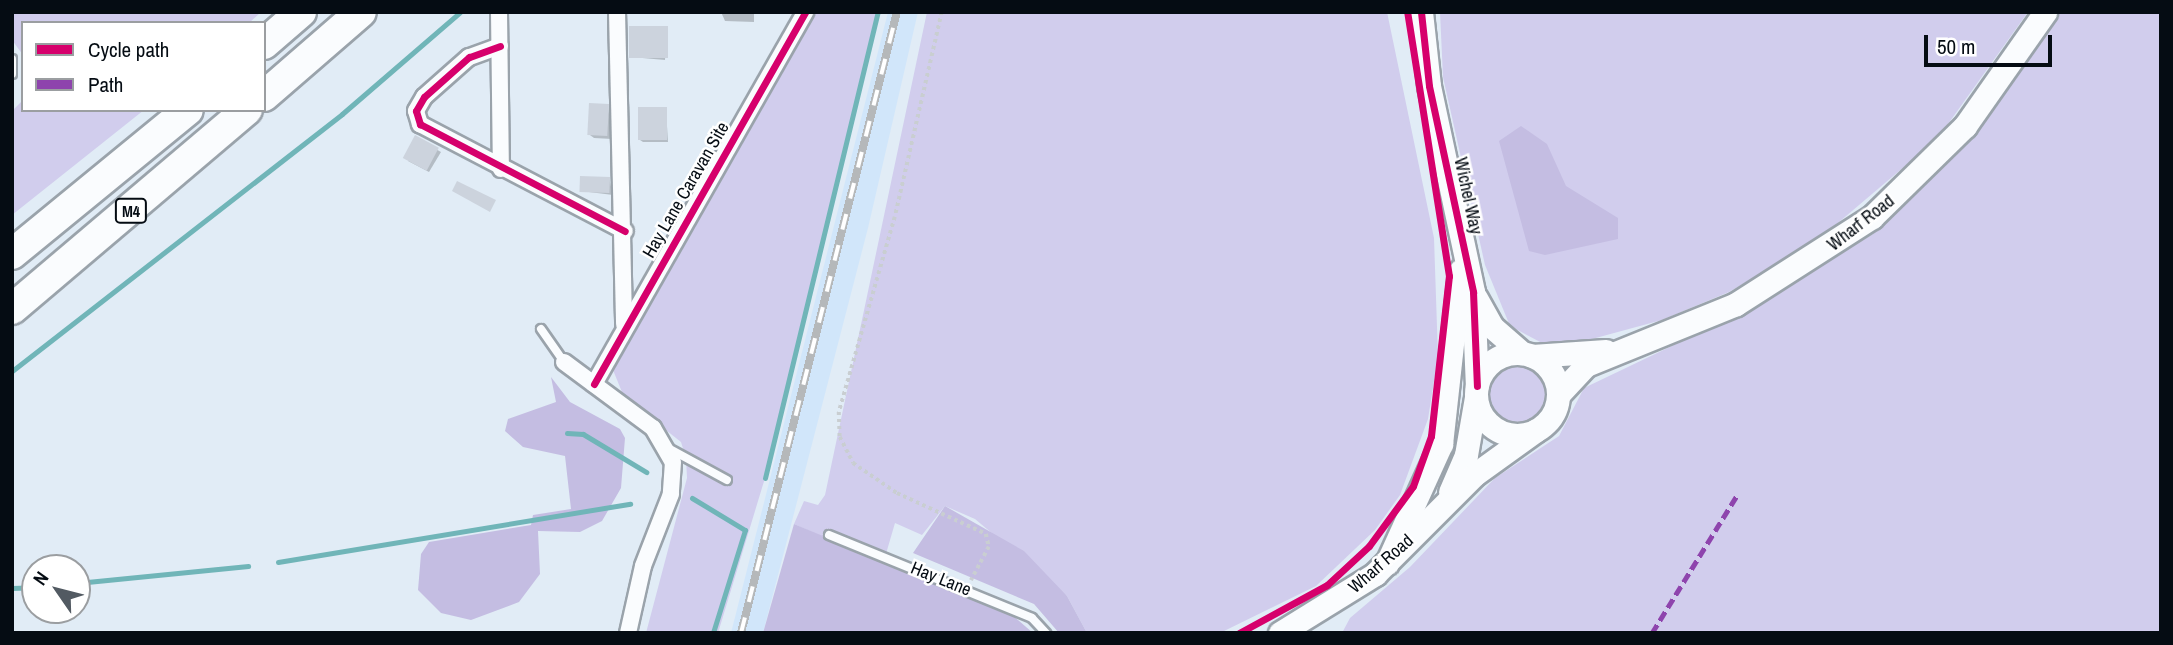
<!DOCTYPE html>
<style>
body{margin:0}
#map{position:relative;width:2173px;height:645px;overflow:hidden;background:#e1ecf6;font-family:"Archivo Narrow",sans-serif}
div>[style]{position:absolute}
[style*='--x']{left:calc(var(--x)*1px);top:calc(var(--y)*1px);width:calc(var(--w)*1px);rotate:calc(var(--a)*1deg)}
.built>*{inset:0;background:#d1e6fa}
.green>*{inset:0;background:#d1cded}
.round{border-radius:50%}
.forest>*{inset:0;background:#c4bde2}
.shadow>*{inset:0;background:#0003}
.stream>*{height:5px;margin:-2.5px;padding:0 2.5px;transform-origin:2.5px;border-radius:2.5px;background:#70b5b8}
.building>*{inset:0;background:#ccd3dd;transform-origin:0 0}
.path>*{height:3.5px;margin-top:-1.75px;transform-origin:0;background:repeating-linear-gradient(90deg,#c9ced1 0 3.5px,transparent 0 7px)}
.roads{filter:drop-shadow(2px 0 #9aa3ab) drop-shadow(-2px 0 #9aa3ab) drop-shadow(0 2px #9aa3ab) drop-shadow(0 -2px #9aa3ab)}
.lane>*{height:8px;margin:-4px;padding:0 4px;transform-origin:4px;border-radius:4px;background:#fafcfe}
.street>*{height:16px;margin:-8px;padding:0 8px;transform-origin:8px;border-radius:8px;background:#fafcfe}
.secondary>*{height:23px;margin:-11.5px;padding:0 11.5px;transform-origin:11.5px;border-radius:11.5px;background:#fafcfe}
.secondary>.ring{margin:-11.5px;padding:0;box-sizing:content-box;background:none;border:23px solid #fafcfe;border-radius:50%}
.highway>*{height:30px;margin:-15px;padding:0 15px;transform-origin:15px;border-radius:15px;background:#fafcfe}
.rail>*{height:8px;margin-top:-4px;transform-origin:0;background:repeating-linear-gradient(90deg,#fff 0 16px,#b5b8ba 0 32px);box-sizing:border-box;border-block:2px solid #b5b8ba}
.quiet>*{height:5px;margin-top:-2.5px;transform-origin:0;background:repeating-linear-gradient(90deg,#8e44ad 0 10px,transparent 0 15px)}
.cycleway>*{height:7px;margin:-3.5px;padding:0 3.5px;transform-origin:3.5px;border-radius:3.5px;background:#d6006c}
span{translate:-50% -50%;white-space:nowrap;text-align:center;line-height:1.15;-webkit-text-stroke:5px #fff;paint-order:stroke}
.shield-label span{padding:2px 5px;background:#fff;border:2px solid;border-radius:5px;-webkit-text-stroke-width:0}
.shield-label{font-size:16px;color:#050c13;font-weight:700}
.street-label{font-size:18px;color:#050c13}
.frame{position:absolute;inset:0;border:14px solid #050c13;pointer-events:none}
.legend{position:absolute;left:21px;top:21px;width:245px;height:91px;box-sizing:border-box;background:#fff;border:2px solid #9b9ea1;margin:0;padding:9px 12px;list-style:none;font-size:21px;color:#050c13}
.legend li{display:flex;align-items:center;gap:14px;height:35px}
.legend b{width:35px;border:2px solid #9b9ea1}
.north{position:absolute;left:21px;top:554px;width:70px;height:70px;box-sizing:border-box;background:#fff;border:2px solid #9b9ea1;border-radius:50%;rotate:305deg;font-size:19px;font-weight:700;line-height:28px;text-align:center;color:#050c13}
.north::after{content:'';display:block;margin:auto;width:24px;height:32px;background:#525a62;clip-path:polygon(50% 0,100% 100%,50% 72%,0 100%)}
.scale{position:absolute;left:1924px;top:35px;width:128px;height:32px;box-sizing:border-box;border:4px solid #050c13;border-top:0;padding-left:9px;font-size:21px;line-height:24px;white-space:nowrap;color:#050c13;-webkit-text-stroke:5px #fff;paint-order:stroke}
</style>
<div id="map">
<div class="built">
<div style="clip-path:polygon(888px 12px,918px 12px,868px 228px,763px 633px,731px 633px)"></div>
</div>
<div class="green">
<div style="clip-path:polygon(12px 12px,261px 12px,249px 23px,23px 23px,23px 55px,12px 40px)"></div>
<div style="clip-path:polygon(812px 12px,878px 12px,765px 478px,718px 633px,646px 633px,687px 478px,686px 458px,681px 442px,624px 397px,613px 370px)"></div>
<div style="clip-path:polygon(927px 12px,1387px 12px,1434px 238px,1438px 356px,1428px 419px,1400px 495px,1375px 530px,1316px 586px,1220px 633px,1087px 633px,1067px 596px,975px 519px,945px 506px,922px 535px,895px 523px,883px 564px,794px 524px,804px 501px,818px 505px,825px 495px)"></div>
<div style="clip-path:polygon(1440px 12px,2028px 12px,1938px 138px,1819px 239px,1729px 292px,1662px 320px,1592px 339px,1544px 344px,1510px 326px,1485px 265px,1443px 77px)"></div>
<div style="clip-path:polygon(2059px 12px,2161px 12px,2161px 633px,1342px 633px,1350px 618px,1410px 567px,1495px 478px,1559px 436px,1584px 388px,1747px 310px,1873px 234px,1979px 127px)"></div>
<div style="clip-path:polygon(23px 100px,23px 110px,144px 110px,12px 215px,12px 111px)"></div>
<div class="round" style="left:1489px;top:366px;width:56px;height:56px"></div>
</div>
<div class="forest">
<div style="clip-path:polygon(1521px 126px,1547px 144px,1566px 186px,1618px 218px,1618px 239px,1545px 255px,1529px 251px,1499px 141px)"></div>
<div style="clip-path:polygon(551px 377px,570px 402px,620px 429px,625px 438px,621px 488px,602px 521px,580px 532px,538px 531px,540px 574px,519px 602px,471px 620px,441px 613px,418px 590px,421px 554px,429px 542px,531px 525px,533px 515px,571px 509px,565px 456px,523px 447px,505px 431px,508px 419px,556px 402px)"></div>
<div style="clip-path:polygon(945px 506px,1024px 551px,1067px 596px,1087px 633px,1059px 633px,1034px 604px,913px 553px)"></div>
<div style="clip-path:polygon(794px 524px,1011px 614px,1033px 633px,763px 633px)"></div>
</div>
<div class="shadow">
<div style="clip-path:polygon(721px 12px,754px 12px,754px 22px,725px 21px)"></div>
<div style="clip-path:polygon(667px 28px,665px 60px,631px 57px)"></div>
<div style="clip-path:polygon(608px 105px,612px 139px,594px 138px,590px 135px)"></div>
<div style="clip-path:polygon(666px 109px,668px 142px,643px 142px,640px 140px)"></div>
<div style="clip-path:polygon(416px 138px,441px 152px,429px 172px,408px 161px)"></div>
<div style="clip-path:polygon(609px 178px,613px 195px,581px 191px)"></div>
</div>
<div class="stream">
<div style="--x:12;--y:371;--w:418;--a:-37.9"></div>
<div style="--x:342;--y:114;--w:156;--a:-40.8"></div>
<div style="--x:567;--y:433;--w:16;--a:4"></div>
<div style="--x:583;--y:434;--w:74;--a:31.1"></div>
<div style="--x:765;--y:478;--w:480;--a:-76.4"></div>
<div style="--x:692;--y:498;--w:62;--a:31.1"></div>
<div style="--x:745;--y:530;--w:108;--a:107.3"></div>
<div style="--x:278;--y:562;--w:357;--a:-9.4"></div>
<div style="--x:77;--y:583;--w:172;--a:-5.7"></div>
<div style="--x:12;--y:588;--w:23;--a:-2"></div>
</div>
<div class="building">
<div style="left:629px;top:26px;width:39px;height:32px"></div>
<div style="left:589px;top:103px;width:20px;height:32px;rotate:3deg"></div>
<div style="left:638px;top:107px;width:29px;height:33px"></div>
<div style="left:415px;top:135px;width:27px;height:26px;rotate:28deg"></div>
<div style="left:580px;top:176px;width:30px;height:16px;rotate:2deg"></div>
<div style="clip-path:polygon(457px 181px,496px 200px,490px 212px,452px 191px)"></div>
</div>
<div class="path">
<div style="--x:942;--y:12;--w:210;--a:102.9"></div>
<div style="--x:895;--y:217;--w:203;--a:106"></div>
<div style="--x:839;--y:412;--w:25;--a:88"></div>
<div style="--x:840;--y:437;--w:29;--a:63"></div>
<div style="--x:853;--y:463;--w:53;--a:34.3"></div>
<div style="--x:897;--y:493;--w:98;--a:24.7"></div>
<div style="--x:986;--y:534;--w:13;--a:77"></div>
<div style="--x:989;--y:547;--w:38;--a:118"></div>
</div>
<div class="roads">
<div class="lane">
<div style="--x:12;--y:59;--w:15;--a:90"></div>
<div style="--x:541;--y:329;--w:40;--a:55.1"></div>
<div style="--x:668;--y:448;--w:67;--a:28.5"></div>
<div style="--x:829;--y:535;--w:219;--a:22.2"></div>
<div style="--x:1032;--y:618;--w:21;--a:47"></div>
</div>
<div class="street">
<div style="--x:499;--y:12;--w:157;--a:89.3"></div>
<div style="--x:617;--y:12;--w:312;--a:88.7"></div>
<div style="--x:500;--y:46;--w:33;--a:160"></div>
<div style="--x:469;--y:57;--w:60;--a:138.4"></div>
<div style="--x:424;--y:97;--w:16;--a:120"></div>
<div style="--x:416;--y:111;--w:14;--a:73"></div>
<div style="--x:420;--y:124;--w:231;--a:27.6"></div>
<div style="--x:564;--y:362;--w:111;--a:36.6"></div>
<div style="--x:653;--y:428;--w:39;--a:60"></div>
<div style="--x:673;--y:462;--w:32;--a:94"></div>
<div style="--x:671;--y:494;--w:77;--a:111.3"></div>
<div style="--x:643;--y:566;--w:69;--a:102.6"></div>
<div style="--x:594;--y:384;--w:428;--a:-60.4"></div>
</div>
<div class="secondary">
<div style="--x:1421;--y:12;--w:74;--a:83.8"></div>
<div style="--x:1429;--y:86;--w:211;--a:77.9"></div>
<div style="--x:1473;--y:292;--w:94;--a:87.6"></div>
<div style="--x:1476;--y:298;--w:33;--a:61"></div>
<div style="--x:1492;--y:327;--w:40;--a:41"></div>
<div class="ring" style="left:1476px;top:353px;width:59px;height:59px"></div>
<div style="--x:1532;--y:356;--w:74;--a:-3.9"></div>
<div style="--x:1559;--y:394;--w:40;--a:-47"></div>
<div style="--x:1586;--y:365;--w:162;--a:-22.1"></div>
<div style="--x:1736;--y:304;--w:161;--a:-32.6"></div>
<div style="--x:1872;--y:217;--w:130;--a:-44.4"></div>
<div style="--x:1965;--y:126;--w:139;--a:-54.9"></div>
<div style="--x:1450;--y:492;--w:40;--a:-66.6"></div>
<div style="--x:1466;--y:455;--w:59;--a:-80.2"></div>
<div style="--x:1387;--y:563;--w:131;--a:-65.6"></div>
<div style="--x:1441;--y:444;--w:174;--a:-83.7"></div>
<div style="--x:1280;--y:633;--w:112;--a:-31.8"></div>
<div style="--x:1375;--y:574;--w:140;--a:-45"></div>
<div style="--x:1474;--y:475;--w:75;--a:-35.8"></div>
</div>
<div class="highway">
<div style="--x:264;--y:44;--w:49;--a:-40.9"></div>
<div style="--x:264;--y:96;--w:128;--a:-40.9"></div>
<div style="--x:12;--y:254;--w:227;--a:-39.3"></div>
<div style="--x:12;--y:309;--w:308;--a:-40.3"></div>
</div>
</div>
<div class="rail">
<div style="--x:741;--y:633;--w:640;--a:-75.9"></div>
</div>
<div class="quiet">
<div style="--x:1652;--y:633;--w:163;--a:-58.3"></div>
</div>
<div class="cycleway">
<div style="--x:1421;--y:12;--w:74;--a:83.8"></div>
<div style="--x:1429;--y:86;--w:211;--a:77.9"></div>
<div style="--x:1473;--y:292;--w:94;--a:87.6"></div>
<div style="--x:500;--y:46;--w:33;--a:160"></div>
<div style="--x:469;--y:57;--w:60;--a:138.4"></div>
<div style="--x:424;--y:97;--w:16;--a:120"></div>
<div style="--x:416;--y:111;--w:14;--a:73"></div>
<div style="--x:420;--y:124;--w:231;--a:27.6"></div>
<div style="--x:594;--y:384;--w:428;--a:-60.4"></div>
<div style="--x:1239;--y:633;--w:100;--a:-28.6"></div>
<div style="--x:1327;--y:585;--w:57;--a:-42.9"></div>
<div style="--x:1369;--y:546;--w:74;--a:-53.7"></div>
<div style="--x:1413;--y:486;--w:53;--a:-70.2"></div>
<div style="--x:1431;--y:436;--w:161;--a:-83.6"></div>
<div style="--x:1449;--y:276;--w:267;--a:-99"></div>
</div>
<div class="shield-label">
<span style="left:131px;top:211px">M4</span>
</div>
<div class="street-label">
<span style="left:686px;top:190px;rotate:-60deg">Hay Lane Caravan Site</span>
<span style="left:1468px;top:196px;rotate:78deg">Wichel Way</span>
<span style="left:1861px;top:223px;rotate:-38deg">Wharf Road</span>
<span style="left:1381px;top:564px;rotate:-41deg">Wharf Road</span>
<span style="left:941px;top:579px;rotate:22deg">Hay Lane</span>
</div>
<div class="frame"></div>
<ul class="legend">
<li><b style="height:9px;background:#d6006c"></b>Cycle path</li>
<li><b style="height:9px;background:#8e44ad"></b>Path</li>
</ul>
<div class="north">N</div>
<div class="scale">50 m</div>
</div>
